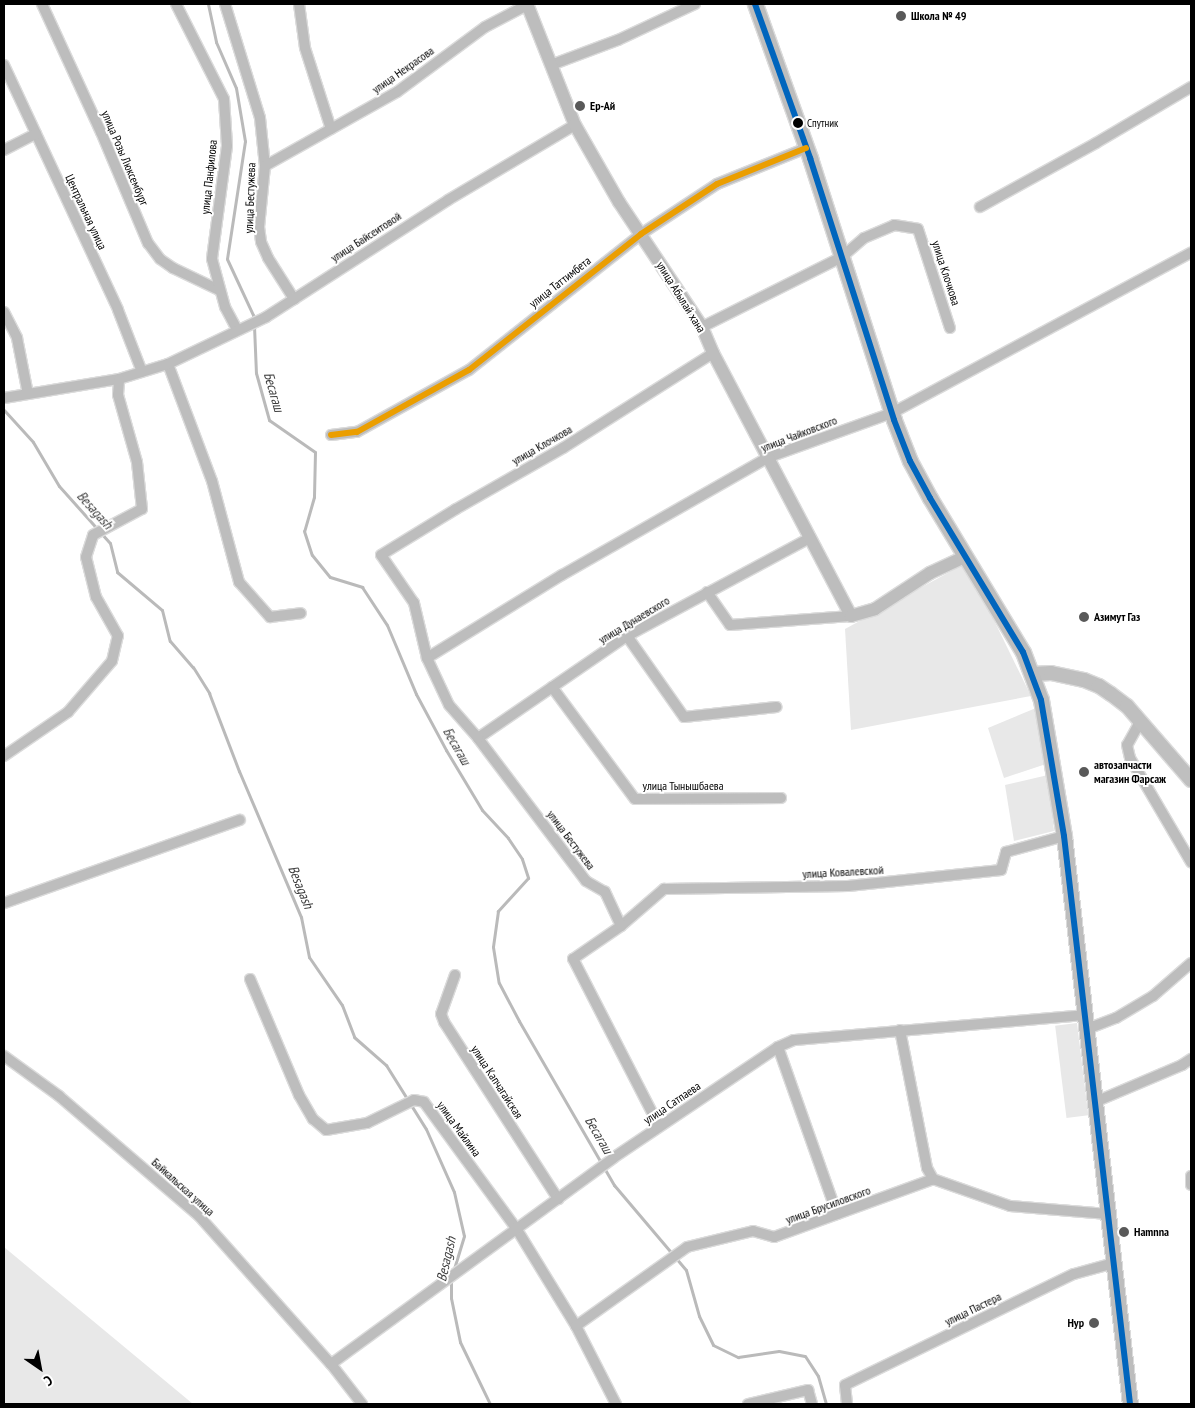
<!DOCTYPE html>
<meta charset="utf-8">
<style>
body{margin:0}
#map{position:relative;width:1195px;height:1408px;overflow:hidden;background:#fff;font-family:"PT Sans Narrow",sans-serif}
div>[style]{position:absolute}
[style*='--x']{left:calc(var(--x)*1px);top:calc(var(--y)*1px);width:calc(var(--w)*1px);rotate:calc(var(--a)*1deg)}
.green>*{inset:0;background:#e8e8e8;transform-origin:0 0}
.stream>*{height:3px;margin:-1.5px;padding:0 1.5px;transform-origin:1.5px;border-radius:1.5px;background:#bababa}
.roads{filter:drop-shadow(1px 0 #dbdbdb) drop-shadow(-1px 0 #dbdbdb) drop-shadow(0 1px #dbdbdb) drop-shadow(0 -1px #dbdbdb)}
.minor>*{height:10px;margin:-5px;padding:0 5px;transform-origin:5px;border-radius:5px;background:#bdbdbd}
.tertiary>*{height:12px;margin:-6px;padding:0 6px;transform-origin:6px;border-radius:6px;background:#bdbdbd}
.secondary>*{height:14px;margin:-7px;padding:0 7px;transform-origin:7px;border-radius:7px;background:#bfbfbf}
.primary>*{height:15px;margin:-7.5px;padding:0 7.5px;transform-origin:7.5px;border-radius:7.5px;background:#bdbdbd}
.bus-1>*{height:6px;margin:-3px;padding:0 3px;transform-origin:3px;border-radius:3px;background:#0065bd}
.bus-2>*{height:6px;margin:-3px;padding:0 3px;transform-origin:3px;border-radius:3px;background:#eb9e00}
.dots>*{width:14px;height:14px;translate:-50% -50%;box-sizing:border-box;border:2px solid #fff;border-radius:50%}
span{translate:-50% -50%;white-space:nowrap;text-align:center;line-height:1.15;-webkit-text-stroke:4px #fff;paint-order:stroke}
.bus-label{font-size:11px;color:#000}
.left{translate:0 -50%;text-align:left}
.poi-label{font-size:12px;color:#000;font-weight:700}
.right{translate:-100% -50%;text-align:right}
.street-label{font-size:12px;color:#000}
.water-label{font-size:14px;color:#3d3d3d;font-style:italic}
.frame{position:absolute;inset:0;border:5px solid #000;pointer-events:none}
.north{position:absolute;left:15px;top:1343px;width:50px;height:50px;-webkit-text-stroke:4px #fff;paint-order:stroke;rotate:147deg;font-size:14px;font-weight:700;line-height:20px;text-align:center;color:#000}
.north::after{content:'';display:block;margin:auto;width:18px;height:22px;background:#000;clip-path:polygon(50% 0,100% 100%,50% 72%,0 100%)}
</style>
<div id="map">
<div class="green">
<div style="clip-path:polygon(966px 563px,1031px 696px,851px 730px,845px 629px)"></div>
<div style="clip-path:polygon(1036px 708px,1046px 764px,1004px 778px,988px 728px)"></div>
<div style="clip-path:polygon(1048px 775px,1054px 831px,1014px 841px,1005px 785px)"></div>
<div style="left:1077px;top:1023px;width:93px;height:22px;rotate:83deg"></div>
<div style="clip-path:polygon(4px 1247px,181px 1394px,193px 1404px,4px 1404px)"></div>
</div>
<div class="stream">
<div style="--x:208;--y:4;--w:39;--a:78"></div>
<div style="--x:216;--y:42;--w:50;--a:66.5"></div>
<div style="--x:236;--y:88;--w:54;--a:80.4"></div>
<div style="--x:245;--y:141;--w:119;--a:98.7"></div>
<div style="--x:227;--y:259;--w:62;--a:65.1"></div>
<div style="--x:253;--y:315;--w:5;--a:79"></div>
<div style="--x:254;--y:326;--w:47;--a:87.6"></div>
<div style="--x:256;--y:373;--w:49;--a:74.5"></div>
<div style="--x:269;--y:420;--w:56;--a:34.8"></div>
<div style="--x:315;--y:452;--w:45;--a:91.3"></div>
<div style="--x:314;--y:497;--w:35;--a:106"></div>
<div style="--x:304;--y:531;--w:25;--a:72"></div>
<div style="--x:312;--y:555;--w:28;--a:51"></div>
<div style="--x:330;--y:577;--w:34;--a:17"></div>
<div style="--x:362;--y:587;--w:45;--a:56.7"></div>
<div style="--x:387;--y:625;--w:75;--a:67.2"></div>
<div style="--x:416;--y:694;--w:64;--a:61.8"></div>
<div style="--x:446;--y:750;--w:70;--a:59"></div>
<div style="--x:482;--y:810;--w:38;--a:47"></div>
<div style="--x:508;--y:838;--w:25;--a:56"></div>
<div style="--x:522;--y:859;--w:20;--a:72"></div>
<div style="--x:528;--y:878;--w:45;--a:132.3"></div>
<div style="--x:498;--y:911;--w:36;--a:98"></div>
<div style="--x:493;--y:947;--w:36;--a:81"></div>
<div style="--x:499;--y:983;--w:43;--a:62.2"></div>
<div style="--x:519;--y:1021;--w:190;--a:59.9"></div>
<div style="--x:614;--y:1185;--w:111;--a:49.7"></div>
<div style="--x:686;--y:1270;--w:48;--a:74.2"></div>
<div style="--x:699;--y:1316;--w:32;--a:64"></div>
<div style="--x:713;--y:1345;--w:28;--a:26"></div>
<div style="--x:738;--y:1357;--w:41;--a:-8.3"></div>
<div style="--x:779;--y:1351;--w:26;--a:11"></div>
<div style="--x:805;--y:1356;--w:24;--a:57"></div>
<div style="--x:818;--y:1376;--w:29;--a:74"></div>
<div style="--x:4;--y:410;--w:43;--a:47.8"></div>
<div style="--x:33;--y:442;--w:51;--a:59.4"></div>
<div style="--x:59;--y:486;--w:76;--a:48.2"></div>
<div style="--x:110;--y:543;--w:30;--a:76"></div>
<div style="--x:117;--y:572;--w:59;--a:40.2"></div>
<div style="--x:162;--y:610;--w:32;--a:76"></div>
<div style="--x:170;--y:641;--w:35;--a:49"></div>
<div style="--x:193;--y:667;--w:31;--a:58"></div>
<div style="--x:209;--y:693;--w:84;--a:69"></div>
<div style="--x:239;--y:771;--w:159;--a:67"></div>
<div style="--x:301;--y:917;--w:41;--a:78.7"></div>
<div style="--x:309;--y:957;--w:58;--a:55.5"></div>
<div style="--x:342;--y:1005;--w:34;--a:69"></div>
<div style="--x:354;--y:1037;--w:43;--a:41.2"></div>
<div style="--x:386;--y:1065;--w:75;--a:58"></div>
<div style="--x:426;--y:1129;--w:69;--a:66"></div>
<div style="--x:454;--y:1192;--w:45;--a:77.2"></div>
<div style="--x:464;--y:1236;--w:34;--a:107"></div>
<div style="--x:451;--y:1280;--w:18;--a:90"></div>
<div style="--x:451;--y:1298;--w:45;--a:78.4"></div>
<div style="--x:460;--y:1342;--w:69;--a:64.2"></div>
</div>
<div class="roads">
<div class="minor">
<div style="--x:42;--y:4;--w:141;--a:65.3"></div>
<div style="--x:101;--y:132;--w:121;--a:67.1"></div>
<div style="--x:148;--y:243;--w:20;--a:53"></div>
<div style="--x:160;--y:259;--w:16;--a:35"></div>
<div style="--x:173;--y:268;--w:51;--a:25.6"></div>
<div style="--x:176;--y:4;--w:106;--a:63.2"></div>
<div style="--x:224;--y:99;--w:47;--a:86.3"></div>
<div style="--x:227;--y:146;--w:114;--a:97.6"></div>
<div style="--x:212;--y:259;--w:50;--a:74.8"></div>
<div style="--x:225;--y:307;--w:26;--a:62"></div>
<div style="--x:225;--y:4;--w:119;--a:72.9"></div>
<div style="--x:260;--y:118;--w:48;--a:84.1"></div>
<div style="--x:265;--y:166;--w:61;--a:95.6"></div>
<div style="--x:259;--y:227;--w:15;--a:82"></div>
<div style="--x:261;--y:242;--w:17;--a:66"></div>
<div style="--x:268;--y:258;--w:49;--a:57.6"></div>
<div style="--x:299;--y:4;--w:44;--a:82.2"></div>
<div style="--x:305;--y:48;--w:85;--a:72.2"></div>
<div style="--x:4;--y:65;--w:270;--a:65"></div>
<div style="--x:118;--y:310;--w:66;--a:68.8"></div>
<div style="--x:551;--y:65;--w:72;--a:-20.5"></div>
<div style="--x:618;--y:40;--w:85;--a:-25.1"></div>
<div style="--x:4;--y:150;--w:36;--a:-27"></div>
<div style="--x:265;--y:166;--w:151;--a:-29.3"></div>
<div style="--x:397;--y:92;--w:109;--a:-36.5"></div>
<div style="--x:485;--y:27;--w:47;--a:-27.6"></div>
<div style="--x:980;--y:207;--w:132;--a:-28.9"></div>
<div style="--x:1096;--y:143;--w:110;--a:-30.5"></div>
<div style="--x:4;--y:312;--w:29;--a:63"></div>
<div style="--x:17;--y:338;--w:57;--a:78.9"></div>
<div style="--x:702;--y:327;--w:157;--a:-26.6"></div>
<div style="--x:842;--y:257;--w:29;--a:-41"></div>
<div style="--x:864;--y:238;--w:33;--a:-23"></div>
<div style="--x:894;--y:225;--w:24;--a:9"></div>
<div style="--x:918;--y:229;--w:104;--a:72.1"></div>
<div style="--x:168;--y:364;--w:125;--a:69.4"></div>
<div style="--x:212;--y:481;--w:105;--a:75"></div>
<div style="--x:239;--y:582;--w:47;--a:48.5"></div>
<div style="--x:270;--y:617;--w:31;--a:-7"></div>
<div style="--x:4;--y:398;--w:117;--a:-9.4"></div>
<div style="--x:119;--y:379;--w:51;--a:-17"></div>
<div style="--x:168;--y:364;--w:109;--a:-25.6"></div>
<div style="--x:266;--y:317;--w:216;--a:-32.7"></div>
<div style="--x:448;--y:200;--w:147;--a:-30.6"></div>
<div style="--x:331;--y:435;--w:26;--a:-7"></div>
<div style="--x:357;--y:432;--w:128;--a:-29"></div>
<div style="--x:469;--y:370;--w:219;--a:-38.3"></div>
<div style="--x:641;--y:234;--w:91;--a:-33.3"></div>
<div style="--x:717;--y:184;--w:96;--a:-22"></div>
<div style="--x:707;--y:592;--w:40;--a:55.1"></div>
<div style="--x:730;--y:625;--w:121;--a:-4.3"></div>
<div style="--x:627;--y:636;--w:99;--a:54.9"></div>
<div style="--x:684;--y:717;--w:93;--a:-6.2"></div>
<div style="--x:427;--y:658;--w:158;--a:-31.6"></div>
<div style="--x:562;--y:575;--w:238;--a:-29.7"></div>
<div style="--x:769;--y:457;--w:131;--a:-19.7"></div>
<div style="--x:892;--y:413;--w:339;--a:-28.2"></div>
<div style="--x:552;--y:687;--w:139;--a:53.5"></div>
<div style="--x:635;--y:799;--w:146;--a:-0.4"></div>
<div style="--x:1140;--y:722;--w:26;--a:119"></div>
<div style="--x:1127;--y:745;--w:13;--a:77"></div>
<div style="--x:1130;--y:758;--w:121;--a:59.6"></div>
<div style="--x:478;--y:738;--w:181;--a:-34.4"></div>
<div style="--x:627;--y:636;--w:208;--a:-28.2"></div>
<div style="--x:4;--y:756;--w:78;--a:-34.5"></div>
<div style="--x:68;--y:712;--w:67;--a:-49.2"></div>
<div style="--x:112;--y:661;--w:26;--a:-77"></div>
<div style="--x:118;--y:636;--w:45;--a:-119.4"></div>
<div style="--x:96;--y:597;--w:41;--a:-104"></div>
<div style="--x:86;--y:557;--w:23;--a:-72"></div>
<div style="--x:93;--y:535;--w:55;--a:-28"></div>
<div style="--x:142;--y:509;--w:47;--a:-96.1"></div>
<div style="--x:137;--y:462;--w:70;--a:-105.8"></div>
<div style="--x:118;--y:395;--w:16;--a:-86"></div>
<div style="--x:4;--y:903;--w:250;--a:-19.4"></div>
<div style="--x:621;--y:926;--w:57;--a:-40.7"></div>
<div style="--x:664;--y:889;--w:184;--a:-0.9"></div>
<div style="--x:848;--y:886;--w:154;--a:-6"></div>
<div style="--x:1001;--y:870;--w:19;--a:-74"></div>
<div style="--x:1006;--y:852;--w:60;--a:-15.4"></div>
<div style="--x:455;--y:975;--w:41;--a:109.7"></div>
<div style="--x:441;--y:1014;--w:9;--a:69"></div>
<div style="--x:444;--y:1022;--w:211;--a:57.2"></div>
<div style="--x:250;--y:979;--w:126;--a:67.1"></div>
<div style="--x:299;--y:1095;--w:28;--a:60"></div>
<div style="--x:313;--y:1119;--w:17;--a:40"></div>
<div style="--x:326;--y:1130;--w:42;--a:-9.7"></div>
<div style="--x:367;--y:1123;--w:52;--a:-26.1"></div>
<div style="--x:414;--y:1100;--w:10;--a:11"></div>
<div style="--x:424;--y:1102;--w:156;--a:53.9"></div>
<div style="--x:516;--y:1228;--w:115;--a:58.5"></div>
<div style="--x:576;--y:1326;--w:88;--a:62.9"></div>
<div style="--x:1087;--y:1029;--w:31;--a:-21"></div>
<div style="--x:1116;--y:1018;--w:43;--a:-30.7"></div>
<div style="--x:1153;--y:996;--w:50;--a:-41"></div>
<div style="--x:900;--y:1030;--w:141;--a:78.9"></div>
<div style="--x:927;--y:1168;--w:13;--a:61"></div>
<div style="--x:778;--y:1047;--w:177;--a:70.5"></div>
<div style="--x:4;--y:1056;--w:68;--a:36"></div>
<div style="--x:59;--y:1096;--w:184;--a:40.6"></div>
<div style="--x:199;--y:1216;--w:198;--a:48.3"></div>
<div style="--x:331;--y:1364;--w:51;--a:52.2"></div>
<div style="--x:1095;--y:1102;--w:95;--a:-23"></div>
<div style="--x:1182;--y:1065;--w:11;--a:-34"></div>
<div style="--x:659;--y:1126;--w:188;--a:-117.2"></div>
<div style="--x:573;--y:959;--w:58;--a:-34.5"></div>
<div style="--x:621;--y:926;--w:38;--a:-115"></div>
<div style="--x:605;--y:892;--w:22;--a:-150"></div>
<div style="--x:586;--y:881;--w:179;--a:-127.1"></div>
<div style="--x:478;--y:738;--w:44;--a:-131.3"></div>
<div style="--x:449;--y:705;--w:52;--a:-115.1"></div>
<div style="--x:427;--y:658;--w:57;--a:-103.3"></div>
<div style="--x:414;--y:603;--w:58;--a:-124.5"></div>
<div style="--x:381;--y:555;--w:88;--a:-31.5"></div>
<div style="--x:456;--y:509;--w:123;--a:-29.7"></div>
<div style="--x:563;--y:448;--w:178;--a:-32.3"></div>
<div style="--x:1191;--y:1176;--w:9;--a:90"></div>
<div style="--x:576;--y:1326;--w:136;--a:-35.4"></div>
<div style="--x:687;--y:1247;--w:68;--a:-13.6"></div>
<div style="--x:753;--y:1231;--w:22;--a:16"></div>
<div style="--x:774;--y:1237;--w:169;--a:-20"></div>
<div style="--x:933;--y:1179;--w:82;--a:19.3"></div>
<div style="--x:1010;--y:1206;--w:98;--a:4.7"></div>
<div style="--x:331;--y:1364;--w:349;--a:-36.1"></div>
<div style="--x:613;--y:1158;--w:199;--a:-33.9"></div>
<div style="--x:778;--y:1047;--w:17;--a:-24"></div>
<div style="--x:794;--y:1040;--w:292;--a:-4.9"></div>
<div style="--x:748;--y:1404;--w:62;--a:-13.1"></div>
<div style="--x:808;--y:1390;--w:15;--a:74"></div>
<div style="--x:847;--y:1404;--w:19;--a:-96"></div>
<div style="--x:845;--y:1385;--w:254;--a:-25.9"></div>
<div style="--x:1074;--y:1274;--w:41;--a:-15.4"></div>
</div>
<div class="tertiary">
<div style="--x:527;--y:4;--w:130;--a:68.4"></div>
<div style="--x:575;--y:125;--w:89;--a:60.3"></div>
<div style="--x:619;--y:202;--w:150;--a:56.4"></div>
<div style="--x:702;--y:327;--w:28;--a:67"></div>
<div style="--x:713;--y:353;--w:297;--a:62.3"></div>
<div style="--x:851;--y:616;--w:25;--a:-16"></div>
<div style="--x:875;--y:609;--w:66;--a:-33.2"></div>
<div style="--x:930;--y:573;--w:38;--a:-25"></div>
</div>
<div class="secondary">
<div style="--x:1033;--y:674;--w:18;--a:-3"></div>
<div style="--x:1051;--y:673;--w:34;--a:12"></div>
<div style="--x:1084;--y:680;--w:16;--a:22"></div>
<div style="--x:1099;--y:686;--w:14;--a:34"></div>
<div style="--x:1111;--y:694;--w:20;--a:37"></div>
<div style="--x:1127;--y:706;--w:98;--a:49.1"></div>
</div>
<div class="primary">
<div style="--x:755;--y:4;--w:164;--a:70.3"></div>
<div style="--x:810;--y:158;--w:275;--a:72.2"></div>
<div style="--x:894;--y:420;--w:44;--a:68.7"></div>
<div style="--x:910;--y:461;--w:42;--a:61.6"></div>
<div style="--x:930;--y:498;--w:180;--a:58.9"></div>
<div style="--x:1023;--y:652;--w:51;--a:69.4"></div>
<div style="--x:1041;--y:700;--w:138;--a:80.4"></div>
<div style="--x:1064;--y:836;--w:572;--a:83.37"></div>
</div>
</div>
<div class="bus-1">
<div style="--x:755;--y:4;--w:164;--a:70.3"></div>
<div style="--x:810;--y:158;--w:275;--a:72.2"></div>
<div style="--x:894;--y:420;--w:44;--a:68.7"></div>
<div style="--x:910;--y:461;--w:42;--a:61.6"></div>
<div style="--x:930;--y:498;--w:180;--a:58.9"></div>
<div style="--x:1023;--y:652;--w:51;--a:69.4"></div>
<div style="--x:1041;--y:700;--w:138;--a:80.4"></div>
<div style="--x:1064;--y:836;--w:572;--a:83.37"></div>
</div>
<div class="bus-2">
<div style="--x:331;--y:435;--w:26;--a:-7"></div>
<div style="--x:357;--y:432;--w:128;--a:-29"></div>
<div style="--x:469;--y:370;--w:219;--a:-38.3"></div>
<div style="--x:641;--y:234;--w:91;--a:-33.3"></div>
<div style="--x:717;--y:184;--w:96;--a:-22"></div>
</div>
<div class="dots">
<div style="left:901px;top:16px;background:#595959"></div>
<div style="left:580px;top:106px;background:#595959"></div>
<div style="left:798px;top:123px;background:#000"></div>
<div style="left:1084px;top:617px;background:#595959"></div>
<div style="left:1084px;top:772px;background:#595959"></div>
<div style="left:1124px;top:1232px;background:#595959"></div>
<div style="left:1094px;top:1323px;background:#595959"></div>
</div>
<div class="bus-label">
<span class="left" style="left:807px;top:123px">Спутник</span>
</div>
<div class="poi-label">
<span class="left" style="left:911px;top:16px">Школа № 49</span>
<span class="left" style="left:590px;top:106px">Ер-Ай</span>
<span class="left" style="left:1094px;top:617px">Азимут Газ</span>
<span class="left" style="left:1094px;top:772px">автозапчасти<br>магазин Фарсаж</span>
<span class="left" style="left:1134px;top:1232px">Hamnna</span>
<span class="right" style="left:1084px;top:1323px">Hyp</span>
</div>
<div class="street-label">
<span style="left:403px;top:70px;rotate:-35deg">улица Некрасова</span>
<span style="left:125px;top:158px;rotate:67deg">улица Розы Люксембург</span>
<span style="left:209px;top:177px;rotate:-84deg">улица Панфилова</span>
<span style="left:250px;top:198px;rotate:-88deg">улица Бестужева</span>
<span style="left:86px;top:212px;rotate:65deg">Центральная улица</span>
<span style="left:366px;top:237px;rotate:-33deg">улица Байсеитовой</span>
<span style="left:946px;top:273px;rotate:72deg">улица Клочкова</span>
<span style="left:560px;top:282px;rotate:-38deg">улица Таттимбета</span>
<span style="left:681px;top:297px;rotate:58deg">улица Абылай хана</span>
<span style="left:799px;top:434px;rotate:-21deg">улица Чайковского</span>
<span style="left:542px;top:445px;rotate:-30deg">улица Клочкова</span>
<span style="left:634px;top:620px;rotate:-31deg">улица Дунаевского</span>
<span style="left:683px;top:786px">улица Тынышбаева</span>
<span style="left:571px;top:840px;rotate:53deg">улица Бестужева</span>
<span style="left:843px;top:872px;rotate:-3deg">улица Ковалевской</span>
<span style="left:497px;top:1082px;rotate:57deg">улица Капчагайская</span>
<span style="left:672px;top:1103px;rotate:-34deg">улица Сатпаева</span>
<span style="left:459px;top:1129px;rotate:54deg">улица Майлина</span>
<span style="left:183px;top:1187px;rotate:42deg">Байкальская улица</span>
<span style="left:828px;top:1205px;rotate:-20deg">улица Брусиловского</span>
<span style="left:973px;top:1309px;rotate:-26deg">улица Пастера</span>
</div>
<div class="water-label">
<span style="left:274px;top:392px;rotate:74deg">Бесагаш</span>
<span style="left:95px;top:510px;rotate:48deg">Besagash</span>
<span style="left:457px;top:746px;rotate:60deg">Бесагаш</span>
<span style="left:301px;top:887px;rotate:68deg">Besagash</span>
<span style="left:599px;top:1135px;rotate:60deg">Бесагаш</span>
<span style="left:446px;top:1259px;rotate:-77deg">Besagash</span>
</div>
<div class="frame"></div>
<div class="north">С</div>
</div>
